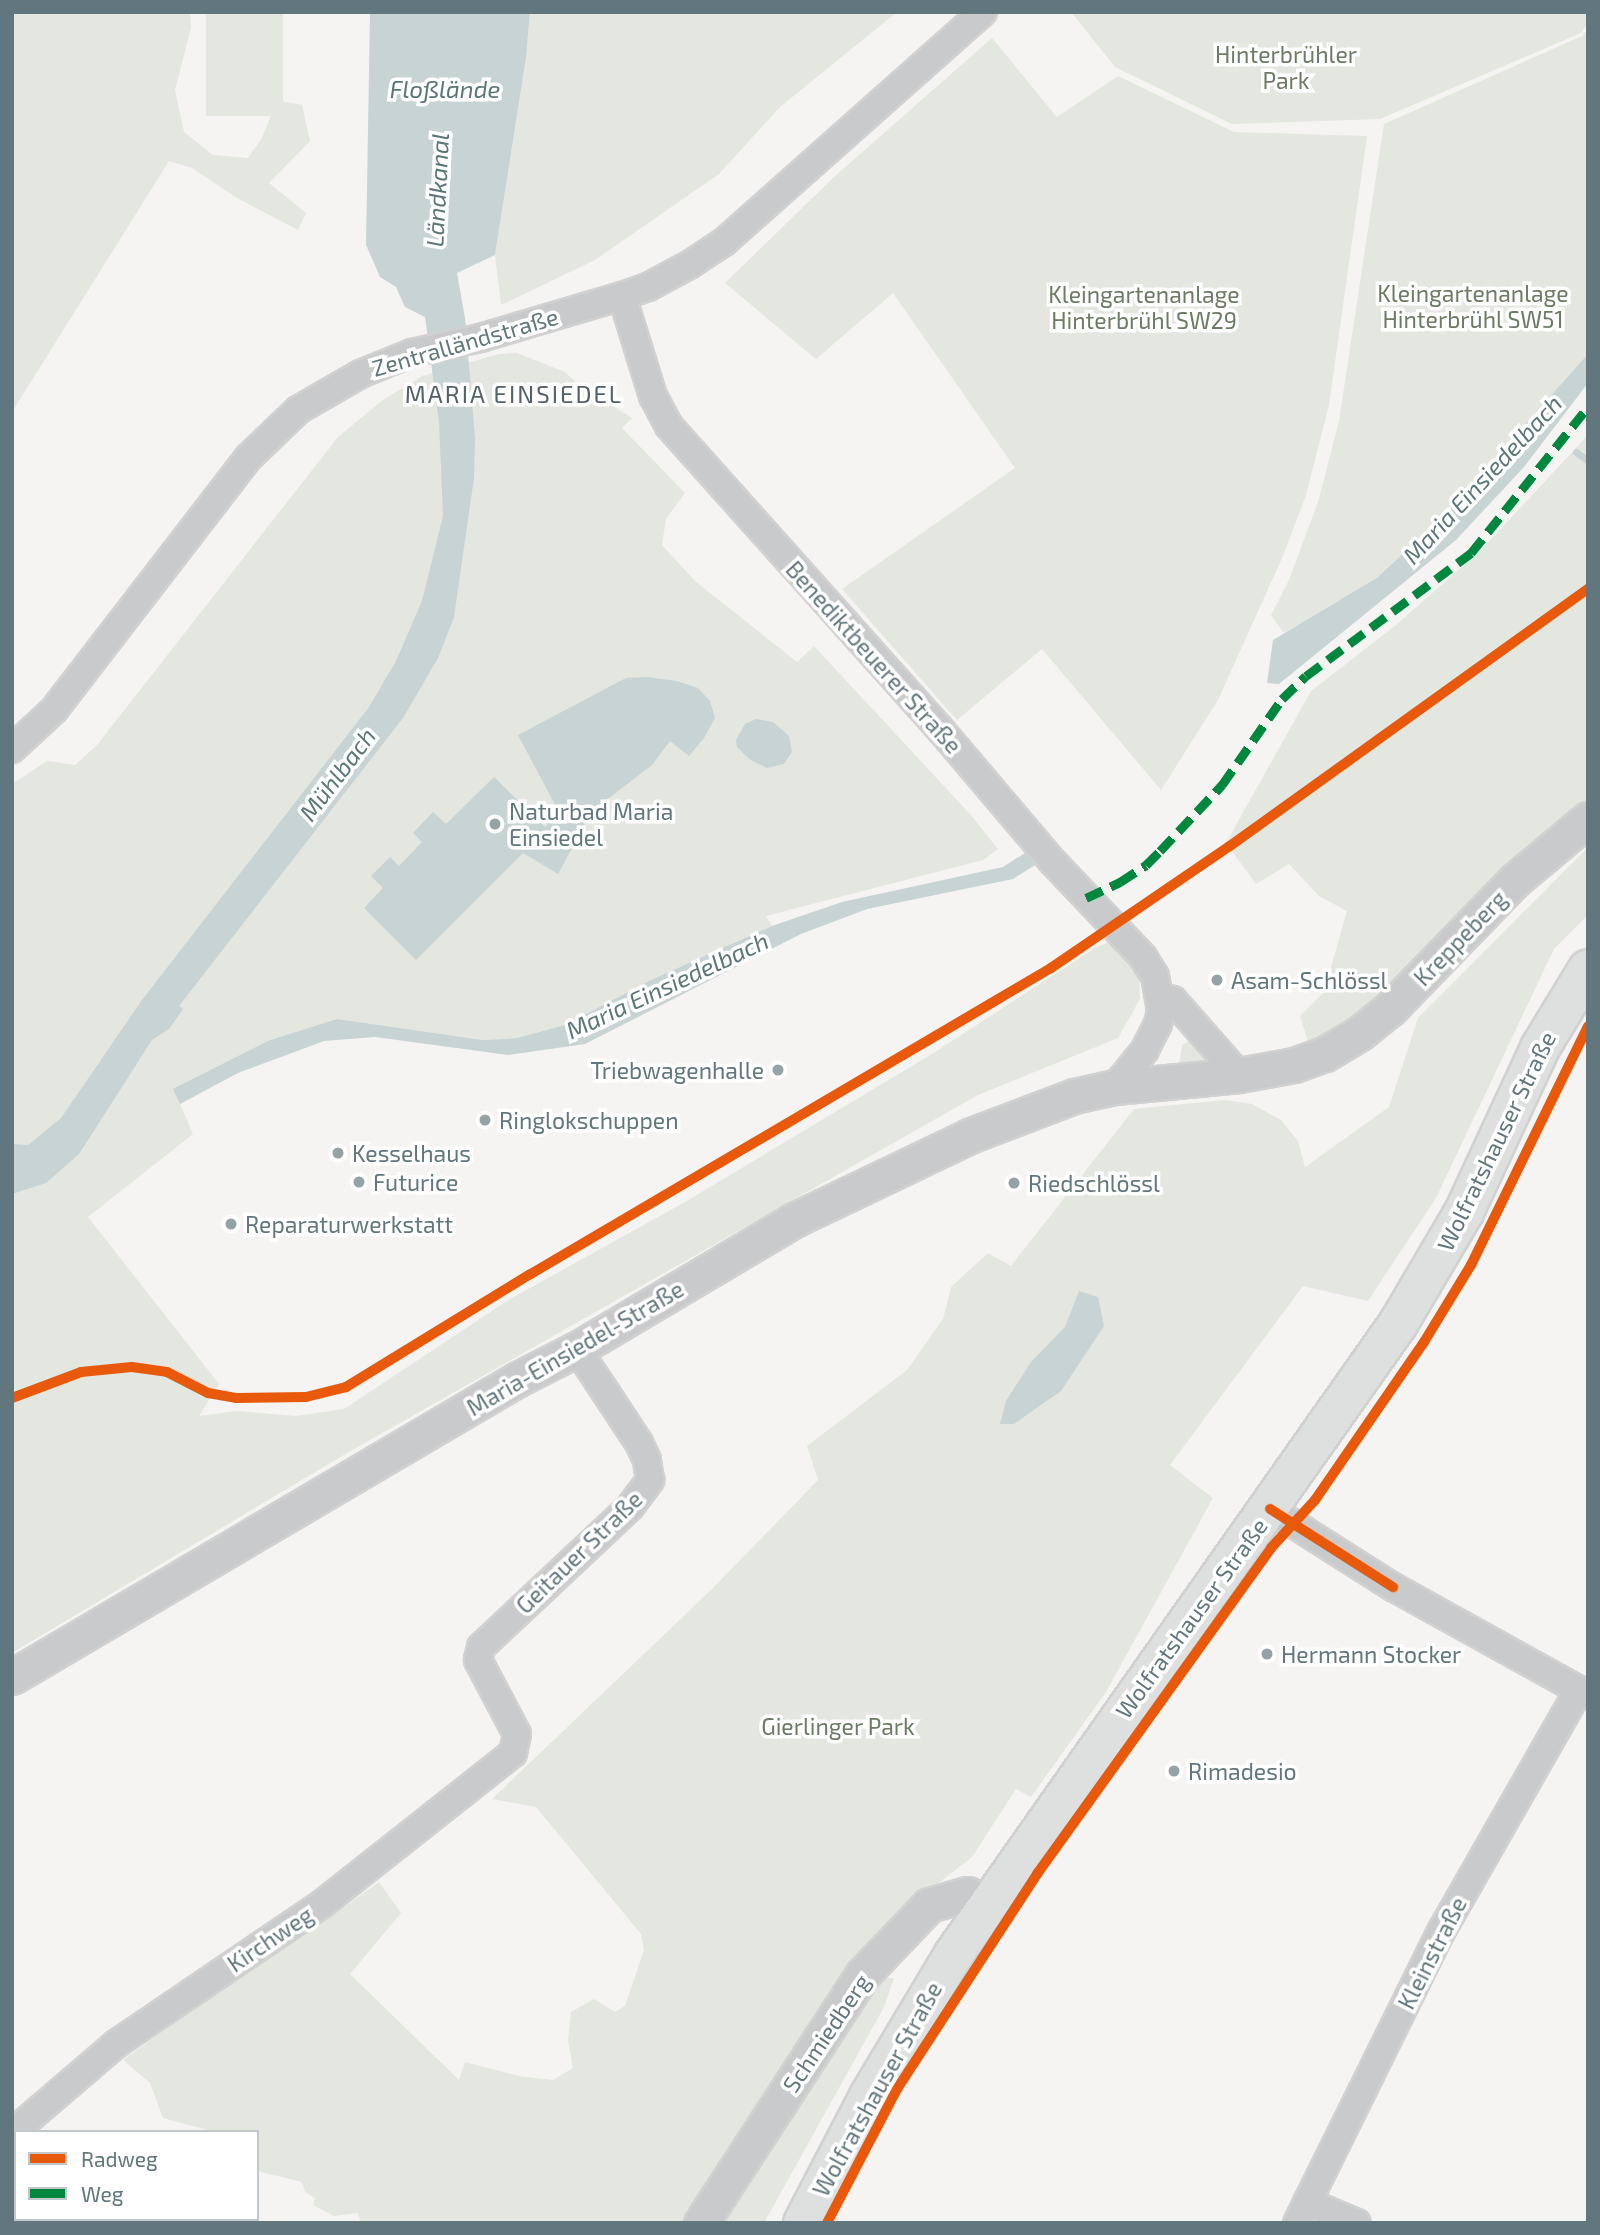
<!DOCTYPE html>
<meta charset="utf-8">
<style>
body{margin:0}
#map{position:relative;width:1600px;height:2235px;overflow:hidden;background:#f5f4f3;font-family:"Exo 2",sans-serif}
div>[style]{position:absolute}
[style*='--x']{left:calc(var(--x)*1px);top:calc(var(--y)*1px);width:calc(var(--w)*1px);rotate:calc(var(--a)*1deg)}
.green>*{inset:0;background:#e4e6e0;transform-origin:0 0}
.water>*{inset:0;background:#c8d3d4}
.stream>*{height:7px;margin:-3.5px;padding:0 3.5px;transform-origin:3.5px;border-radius:3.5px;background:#c8d3d4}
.roads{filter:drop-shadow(2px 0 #d1d1d1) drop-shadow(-2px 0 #d1d1d1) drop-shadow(0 2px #d1d1d1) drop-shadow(0 -2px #d1d1d1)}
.minor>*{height:26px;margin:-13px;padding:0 13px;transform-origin:13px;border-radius:13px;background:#c9cacb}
.tertiary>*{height:33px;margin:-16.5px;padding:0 16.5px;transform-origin:16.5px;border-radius:16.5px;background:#c9cacb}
.primary>*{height:38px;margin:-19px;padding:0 19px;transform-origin:19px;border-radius:19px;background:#dedfdf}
.quiet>*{height:9px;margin-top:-4.5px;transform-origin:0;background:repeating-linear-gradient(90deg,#00873e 0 18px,transparent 0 27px)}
.cycleway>*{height:10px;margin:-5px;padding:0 5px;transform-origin:5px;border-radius:5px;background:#e8590c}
.dots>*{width:19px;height:19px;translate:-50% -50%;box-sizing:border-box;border:4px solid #fff;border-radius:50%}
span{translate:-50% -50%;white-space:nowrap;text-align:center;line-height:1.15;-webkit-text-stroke:7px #fff;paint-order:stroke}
.park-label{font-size:23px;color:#6c7b63}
.street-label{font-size:23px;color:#61767d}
.poi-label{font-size:23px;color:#61767d}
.left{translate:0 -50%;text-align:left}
.right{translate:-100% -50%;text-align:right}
.water-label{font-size:24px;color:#5b7679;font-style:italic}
.neighbourhood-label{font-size:24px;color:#536268;letter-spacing:2px}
.frame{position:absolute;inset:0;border:14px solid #61767d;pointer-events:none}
.legend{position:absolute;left:14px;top:2130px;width:245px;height:91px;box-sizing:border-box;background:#fff;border:2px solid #c0c8cb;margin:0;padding:9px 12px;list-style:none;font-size:21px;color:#61767d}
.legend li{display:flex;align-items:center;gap:14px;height:35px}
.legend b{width:35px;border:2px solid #c0c8cb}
</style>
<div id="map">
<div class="green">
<div style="clip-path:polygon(12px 12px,190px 12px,191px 28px,175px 90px,184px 132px,213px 155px,248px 158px,262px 138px,277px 100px,302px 105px,310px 141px,269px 183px,306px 213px,298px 230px,237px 198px,192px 168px,169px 161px,12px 412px)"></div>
<div style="left:206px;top:12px;width:77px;height:104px"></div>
<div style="clip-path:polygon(530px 12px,897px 12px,780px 107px,719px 174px,595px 260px,501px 305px,495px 255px,526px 58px)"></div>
<div style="clip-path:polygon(1071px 12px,1588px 12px,1588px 23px,1581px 33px,1380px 119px,1232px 124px,1115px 67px)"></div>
<div style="clip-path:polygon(1588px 29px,1588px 354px,1446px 513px,1378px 577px,1284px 633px,1271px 615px,1289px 580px,1318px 502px,1339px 421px,1384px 124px,1582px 36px)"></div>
<div style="clip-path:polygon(992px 38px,1057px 117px,1118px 76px,1234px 132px,1367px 136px,1329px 405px,1306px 495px,1283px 556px,1218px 700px,1161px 790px,1042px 649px,957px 720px,842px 589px,1015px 468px,893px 293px,816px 359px,725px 283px,834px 177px)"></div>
<div style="clip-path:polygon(517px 353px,565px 372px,578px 384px,632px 418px,622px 428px,685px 493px,666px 519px,662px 545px,695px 581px,797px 662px,814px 646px,970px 814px,998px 849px,983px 860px,766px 916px,772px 926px,651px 980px,565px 1025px,517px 1038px,483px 1040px,337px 1019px,270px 1040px,174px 1090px,193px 1134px,88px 1217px,219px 1384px,199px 1416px,237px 1411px,296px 1416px,344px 1409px,510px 1299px,685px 1202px,932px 1054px,1095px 948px,1109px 942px,1139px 976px,1140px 999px,1118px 1038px,978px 1095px,347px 1453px,12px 1653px,12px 784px,47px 761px,75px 765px,97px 745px,338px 437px,384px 399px,422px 376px,499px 354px)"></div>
<div style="clip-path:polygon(1588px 435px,1588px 809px,1386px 998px,1311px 1051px,1300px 1016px,1324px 992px,1347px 911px,1319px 896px,1289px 864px,1256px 884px,1226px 843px,1311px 691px,1396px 625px,1480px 551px)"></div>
<div style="clip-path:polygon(1588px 847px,1588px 915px,1554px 949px,1436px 1198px,1368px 1301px,1303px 1286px,1170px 1465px,1213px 1498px,1106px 1692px,1031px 1797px,1016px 1789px,972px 1857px,918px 1899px,686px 2223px,361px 2223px,358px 2213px,334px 2216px,313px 2205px,315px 2198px,305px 2192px,302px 2182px,257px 2171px,257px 2132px,215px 2132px,163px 2118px,150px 2083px,123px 2060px,312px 1923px,337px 1912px,379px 1882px,401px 1913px,350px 1974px,459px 2080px,465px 2062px,519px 2076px,553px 2080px,573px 2068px,568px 2040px,571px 2012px,594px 1999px,615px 2012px,625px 2006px,644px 1950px,641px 1934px,536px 1807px,492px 1799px,713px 1588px,818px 1480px,807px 1446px,907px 1370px,943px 1319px,951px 1287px,988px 1253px,1011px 1266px,1134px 1109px,1225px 1100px,1252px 1104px,1281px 1120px,1298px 1141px,1305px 1167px,1389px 1107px,1418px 1018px)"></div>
<div style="clip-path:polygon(1193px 1039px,1211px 1057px,1209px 1064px,1179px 1066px,1182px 1045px)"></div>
<div style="clip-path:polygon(879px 1978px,894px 1978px,884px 2007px,764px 2223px,714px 2223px)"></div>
</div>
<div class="water">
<div style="clip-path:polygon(370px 12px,530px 12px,526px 58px,495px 255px,457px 273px,465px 318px,475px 438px,474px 478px,454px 617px,438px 658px,403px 718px,179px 1006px,183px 1009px,169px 1029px,152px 1040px,79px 1154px,46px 1183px,12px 1194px,12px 1144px,28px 1145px,61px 1118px,142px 1000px,369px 707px,396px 661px,422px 601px,443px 516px,439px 422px,425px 317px,405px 307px,396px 287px,380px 277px,366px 245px)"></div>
<div style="clip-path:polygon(1588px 354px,1588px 383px,1524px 467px,1456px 540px,1279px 684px,1267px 683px,1273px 640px,1378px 577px,1446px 513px)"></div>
<div style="clip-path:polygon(647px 677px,677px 681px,698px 688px,710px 701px,715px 718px,704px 738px,689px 756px,670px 741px,652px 765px,592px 811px,558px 874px,523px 853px,416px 960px,364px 908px,383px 888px,371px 876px,390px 857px,399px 866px,422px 842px,413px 833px,433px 812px,446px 824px,494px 777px,545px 827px,559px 812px,518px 735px,626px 678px)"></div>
<div style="clip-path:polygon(756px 719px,773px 722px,789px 736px,792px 752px,784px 764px,767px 768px,749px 759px,737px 747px,736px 740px,745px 724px)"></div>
<div style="clip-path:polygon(1031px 849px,1040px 862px,1013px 879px,867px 909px,801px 934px,585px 1044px,508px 1055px,375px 1037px,324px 1041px,238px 1073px,180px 1104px,173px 1089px,270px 1040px,337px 1019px,483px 1040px,517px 1038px,565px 1025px,651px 980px,772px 926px,842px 902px,1003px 867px)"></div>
<div style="clip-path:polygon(1079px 1291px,1098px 1297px,1104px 1326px,1061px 1391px,1014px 1424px,1000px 1424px,1006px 1401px,1031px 1362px,1065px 1327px)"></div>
</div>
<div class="stream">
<div style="--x:1576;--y:452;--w:15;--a:37"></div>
</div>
<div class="roads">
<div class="minor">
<div style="--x:622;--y:296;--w:105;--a:72.8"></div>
<div style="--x:653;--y:396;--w:34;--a:62"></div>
<div style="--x:669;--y:426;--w:407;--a:48.2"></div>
<div style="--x:940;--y:729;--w:173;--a:49.7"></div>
<div style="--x:1052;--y:861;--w:132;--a:46.5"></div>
<div style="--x:1143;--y:957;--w:22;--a:58"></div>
<div style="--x:1155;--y:976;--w:36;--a:80"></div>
<div style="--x:1161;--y:1011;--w:13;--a:103"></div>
<div style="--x:1158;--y:1024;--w:29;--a:117"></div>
<div style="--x:1145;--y:1050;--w:48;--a:129"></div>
<div style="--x:12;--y:749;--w:57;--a:-42.9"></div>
<div style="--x:54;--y:710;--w:318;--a:-52.4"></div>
<div style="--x:248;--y:458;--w:69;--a:-43.8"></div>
<div style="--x:298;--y:410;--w:72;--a:-30.1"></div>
<div style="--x:360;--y:374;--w:56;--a:-22"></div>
<div style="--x:412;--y:353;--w:70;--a:-12.4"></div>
<div style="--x:480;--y:338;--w:148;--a:-16.5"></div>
<div style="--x:622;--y:296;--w:28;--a:-19"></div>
<div style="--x:648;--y:287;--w:47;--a:-28.2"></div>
<div style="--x:689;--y:265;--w:42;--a:-33.3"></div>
<div style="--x:724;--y:242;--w:346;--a:-41.6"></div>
<div style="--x:1160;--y:997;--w:13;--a:13"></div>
<div style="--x:1173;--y:1000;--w:100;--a:48.7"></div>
<div style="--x:1270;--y:1509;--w:146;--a:32.4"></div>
<div style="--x:1393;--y:1587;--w:223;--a:29"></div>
<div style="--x:25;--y:2122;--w:120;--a:-40.6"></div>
<div style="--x:116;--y:2044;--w:249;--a:-34.2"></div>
<div style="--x:322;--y:1904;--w:243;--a:-38.3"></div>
<div style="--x:513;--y:1753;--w:19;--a:-78"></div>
<div style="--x:517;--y:1734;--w:84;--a:-117.8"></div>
<div style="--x:478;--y:1660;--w:13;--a:-77"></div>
<div style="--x:481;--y:1647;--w:204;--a:-43.2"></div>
<div style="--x:630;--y:1507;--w:34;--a:-53"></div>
<div style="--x:650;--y:1480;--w:20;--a:-99"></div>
<div style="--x:647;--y:1460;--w:19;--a:-115"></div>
<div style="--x:639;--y:1443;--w:113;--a:-123.4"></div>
<div style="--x:1307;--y:2202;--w:54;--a:22.8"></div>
<div style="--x:1297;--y:2223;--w:327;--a:-63.7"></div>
<div style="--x:1442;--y:1930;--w:276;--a:-60.3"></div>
</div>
<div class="tertiary">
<div style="--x:12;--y:1677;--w:587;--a:-30.5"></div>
<div style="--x:518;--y:1379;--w:66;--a:-27"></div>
<div style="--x:577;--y:1349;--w:252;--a:-30.7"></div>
<div style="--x:794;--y:1220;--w:194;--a:-25.6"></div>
<div style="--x:969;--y:1136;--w:112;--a:-20.9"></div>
<div style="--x:1074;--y:1096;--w:42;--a:-12.4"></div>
<div style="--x:1115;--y:1087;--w:125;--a:-5.5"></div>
<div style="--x:1239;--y:1075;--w:56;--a:-10.3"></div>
<div style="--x:1294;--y:1065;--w:33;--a:-20"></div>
<div style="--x:1325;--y:1054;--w:41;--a:-31"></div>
<div style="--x:1360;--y:1033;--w:38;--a:-39"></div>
<div style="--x:1390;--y:1009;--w:180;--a:-45.9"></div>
<div style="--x:1515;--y:880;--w:95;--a:-39.9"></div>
<div style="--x:701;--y:2223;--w:297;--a:-57"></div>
<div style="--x:863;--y:1974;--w:95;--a:-46.3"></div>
<div style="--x:929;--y:1905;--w:40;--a:-16"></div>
<div style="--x:967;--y:1894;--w:23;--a:29"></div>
</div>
<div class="primary">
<div style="--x:803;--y:2223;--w:143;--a:-62.5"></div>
<div style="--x:869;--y:2096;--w:165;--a:-59.1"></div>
<div style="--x:954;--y:1954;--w:771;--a:-54.83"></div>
<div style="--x:1398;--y:1324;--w:130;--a:-59.5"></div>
<div style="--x:1464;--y:1212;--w:181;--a:-65.1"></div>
<div style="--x:1540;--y:1048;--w:92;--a:-58.7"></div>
</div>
</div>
<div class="quiet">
<div style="--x:1086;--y:898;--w:38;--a:-25"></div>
<div style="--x:1120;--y:882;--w:31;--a:-33"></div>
<div style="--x:1146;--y:865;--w:20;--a:-45"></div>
<div style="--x:1160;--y:851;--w:91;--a:-46.8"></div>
<div style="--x:1222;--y:785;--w:105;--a:-55.1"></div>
<div style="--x:1282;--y:699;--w:33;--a:-44"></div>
<div style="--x:1306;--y:676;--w:206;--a:-36.7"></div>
<div style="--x:1471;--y:553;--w:187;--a:-51.3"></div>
</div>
<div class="cycleway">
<div style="--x:12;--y:1398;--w:74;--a:-20.6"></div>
<div style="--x:81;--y:1372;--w:51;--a:-5.6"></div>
<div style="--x:132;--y:1367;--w:35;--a:8"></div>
<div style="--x:167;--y:1372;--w:46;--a:27.1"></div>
<div style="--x:208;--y:1393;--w:28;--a:10"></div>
<div style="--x:236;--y:1398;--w:70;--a:-0.8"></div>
<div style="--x:306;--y:1397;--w:41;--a:-14"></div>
<div style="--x:346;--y:1387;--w:215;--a:-31.5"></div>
<div style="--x:529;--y:1275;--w:606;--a:-30.46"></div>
<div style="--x:1051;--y:968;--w:217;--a:-34.3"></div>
<div style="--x:1230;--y:846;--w:441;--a:-35.7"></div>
<div style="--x:1270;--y:1509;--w:146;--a:32.4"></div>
<div style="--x:827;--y:2223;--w:151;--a:-62.4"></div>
<div style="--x:897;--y:2089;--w:257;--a:-56.9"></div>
<div style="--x:1037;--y:1874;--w:401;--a:-54.3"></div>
<div style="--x:1271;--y:1548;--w:65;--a:-47.5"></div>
<div style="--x:1315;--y:1500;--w:192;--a:-55.4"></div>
<div style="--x:1424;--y:1342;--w:90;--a:-58.6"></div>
<div style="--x:1471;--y:1265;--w:266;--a:-63.9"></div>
</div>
<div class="dots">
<div style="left:495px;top:824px;background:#95a2a6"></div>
<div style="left:1217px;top:980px;background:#95a2a6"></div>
<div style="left:778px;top:1070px;background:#95a2a6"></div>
<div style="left:485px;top:1120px;background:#95a2a6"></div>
<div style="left:338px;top:1153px;background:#95a2a6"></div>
<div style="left:359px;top:1182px;background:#95a2a6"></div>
<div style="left:1014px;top:1183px;background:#95a2a6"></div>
<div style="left:231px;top:1224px;background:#95a2a6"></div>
<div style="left:1267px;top:1654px;background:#95a2a6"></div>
<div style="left:1174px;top:1771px;background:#95a2a6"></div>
</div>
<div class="park-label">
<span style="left:1286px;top:67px">Hinterbrühler<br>Park</span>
<span style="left:1473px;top:306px">Kleingartenanlage<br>Hinterbrühl SW51</span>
<span style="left:1144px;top:307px">Kleingartenanlage<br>Hinterbrühl SW29</span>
<span style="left:838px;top:1726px">Gierlinger Park</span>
</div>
<div class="street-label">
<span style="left:465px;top:342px;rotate:-16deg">Zentralländstraße</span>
<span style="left:874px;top:657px;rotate:48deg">Benediktbeuerer Straße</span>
<span style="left:1460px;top:938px;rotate:-46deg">Kreppeberg</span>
<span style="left:1496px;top:1141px;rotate:-64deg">Wolfratshauser Straße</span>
<span style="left:575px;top:1348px;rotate:-30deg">Maria-Einsiedel-Straße</span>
<span style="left:579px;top:1552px;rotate:-44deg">Geitauer Straße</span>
<span style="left:1191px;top:1618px;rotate:-54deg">Wolfratshauser Straße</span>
<span style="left:270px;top:1939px;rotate:-34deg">Kirchweg</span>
<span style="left:1432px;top:1953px;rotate:-63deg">Kleinstraße</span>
<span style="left:826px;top:2033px;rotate:-56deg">Schmiedberg</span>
<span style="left:877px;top:2089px;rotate:-61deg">Wolfratshauser Straße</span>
</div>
<div class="poi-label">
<span class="left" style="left:509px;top:824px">Naturbad Maria<br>Einsiedel</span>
<span class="left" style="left:1231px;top:980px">Asam-Schlössl</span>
<span class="right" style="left:764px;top:1070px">Triebwagenhalle</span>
<span class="left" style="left:499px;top:1120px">Ringlokschuppen</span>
<span class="left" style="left:352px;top:1153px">Kesselhaus</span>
<span class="left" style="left:373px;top:1182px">Futurice</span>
<span class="left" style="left:1028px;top:1183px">Riedschlössl</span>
<span class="left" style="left:245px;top:1224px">Reparaturwerkstatt</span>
<span class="left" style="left:1281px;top:1654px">Hermann Stocker</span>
<span class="left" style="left:1188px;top:1771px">Rimadesio</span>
</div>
<div class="water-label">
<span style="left:445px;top:89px">Floßlände</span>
<span style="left:437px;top:190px;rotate:-87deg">Ländkanal</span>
<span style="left:1482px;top:479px;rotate:-47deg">Maria Einsiedelbach</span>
<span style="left:337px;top:774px;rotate:-53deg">Mühlbach</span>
<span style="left:667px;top:985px;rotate:-25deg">Maria Einsiedelbach</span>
</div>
<div class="neighbourhood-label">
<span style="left:514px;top:394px">MARIA EINSIEDEL</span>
</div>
<div class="frame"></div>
<ul class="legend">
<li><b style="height:9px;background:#e8590c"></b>Radweg</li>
<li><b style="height:9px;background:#00873e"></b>Weg</li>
</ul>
</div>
